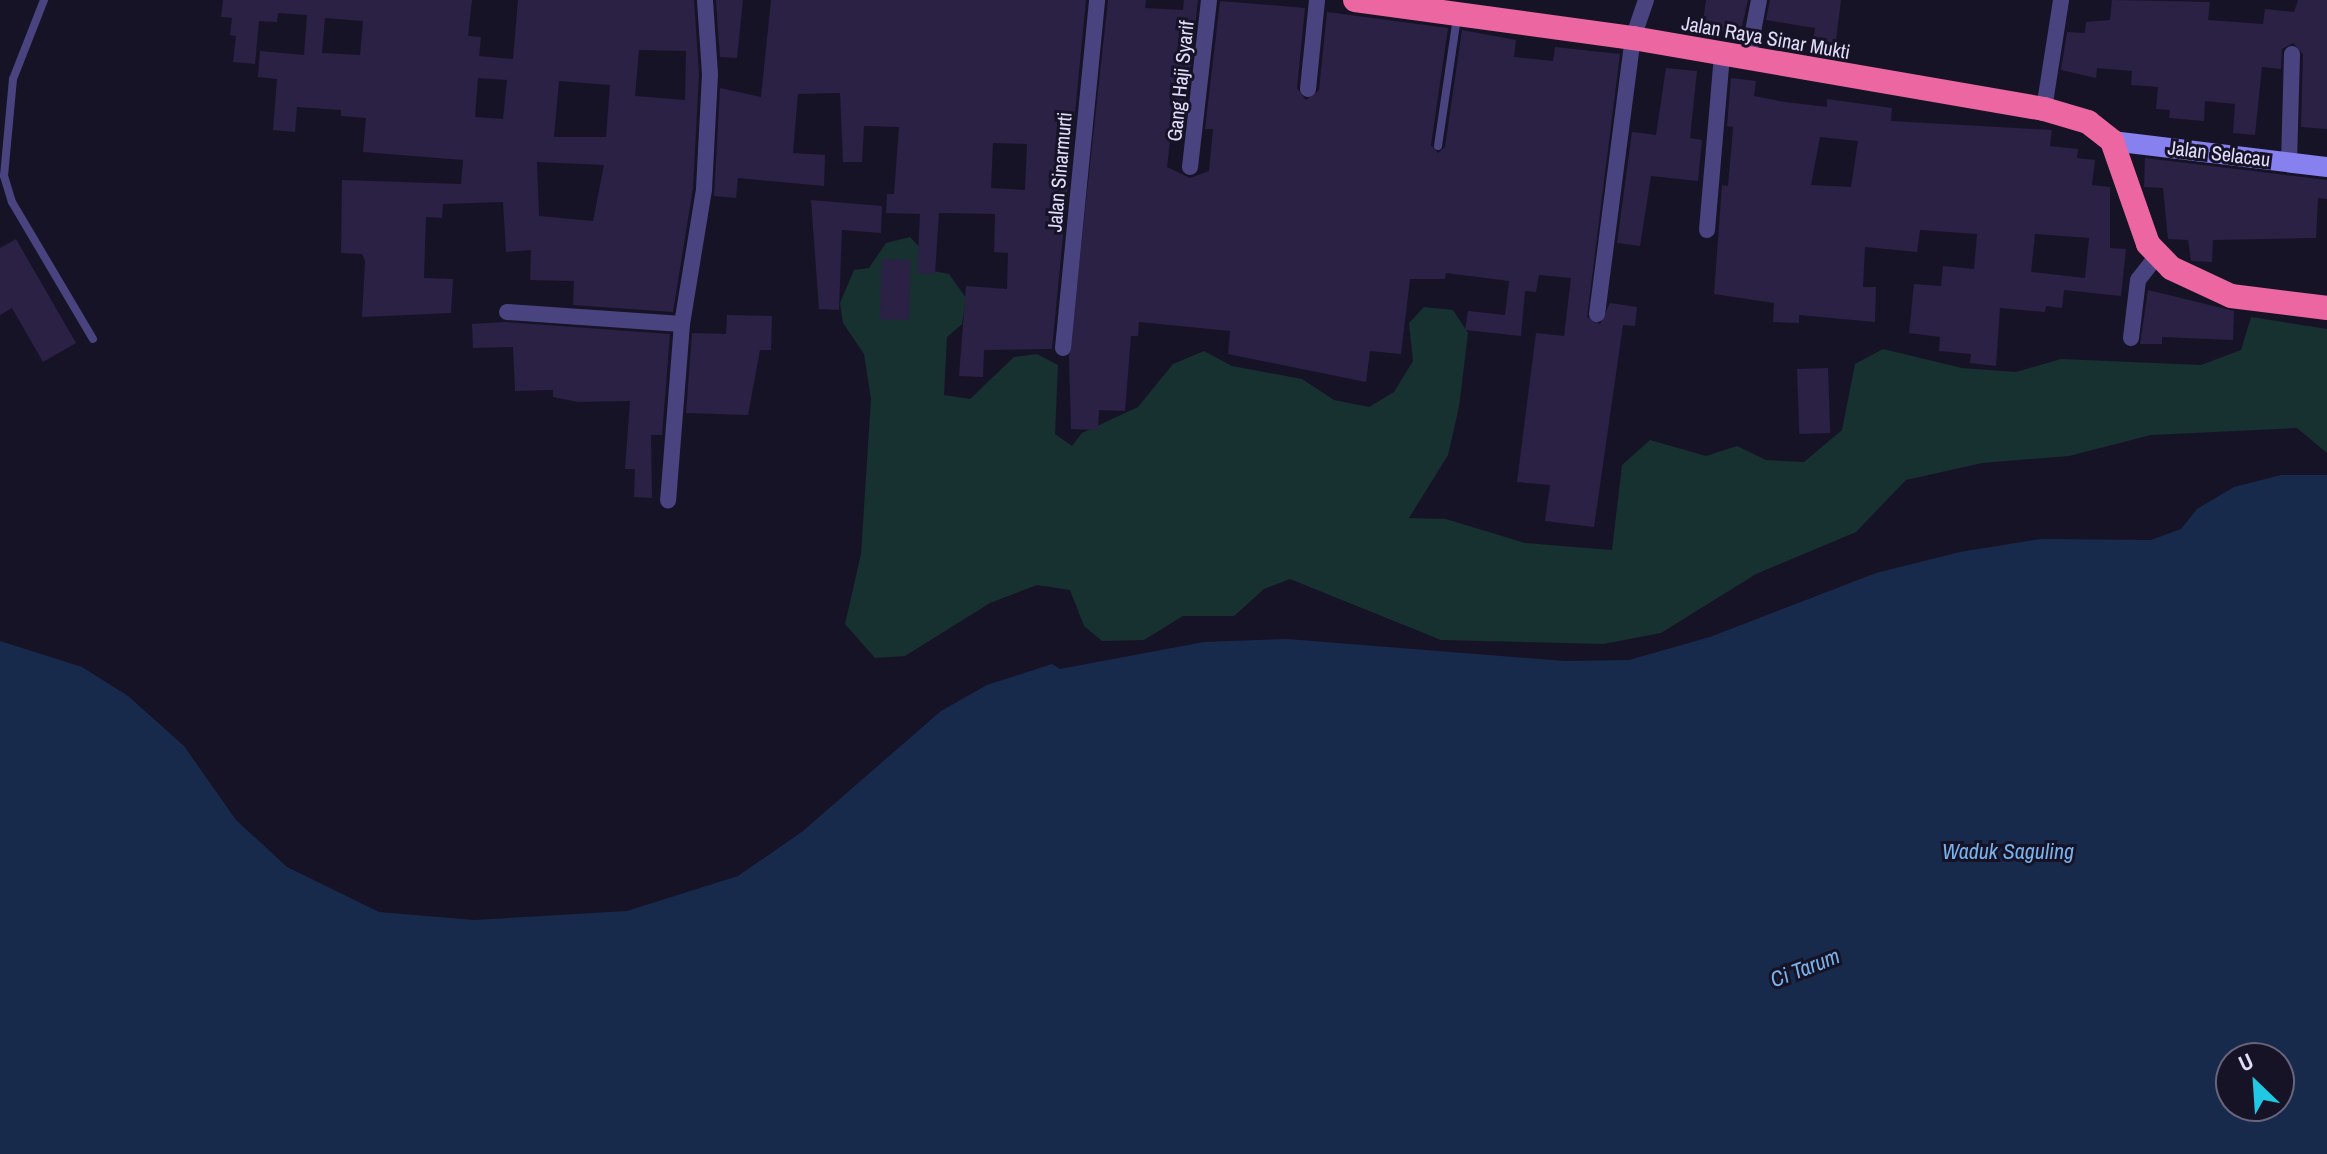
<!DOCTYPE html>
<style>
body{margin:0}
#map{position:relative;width:2327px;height:1154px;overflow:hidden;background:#171327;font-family:"Archivo Narrow",sans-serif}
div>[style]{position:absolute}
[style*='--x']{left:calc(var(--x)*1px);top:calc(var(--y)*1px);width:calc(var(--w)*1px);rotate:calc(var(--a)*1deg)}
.green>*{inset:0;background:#173030}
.water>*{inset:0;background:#172a4b}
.building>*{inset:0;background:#2a2145;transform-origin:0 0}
.lane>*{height:8px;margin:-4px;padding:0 4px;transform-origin:4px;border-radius:4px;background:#494480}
.street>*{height:16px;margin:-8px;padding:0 8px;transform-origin:8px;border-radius:8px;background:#494480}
.secondary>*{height:20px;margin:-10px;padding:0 10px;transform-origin:10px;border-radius:10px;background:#8780ef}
.highway>*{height:24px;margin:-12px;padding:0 12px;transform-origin:12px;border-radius:12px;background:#ec67a1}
span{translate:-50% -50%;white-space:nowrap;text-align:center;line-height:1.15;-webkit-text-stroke:6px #171327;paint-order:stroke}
.street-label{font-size:20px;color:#e2ddfb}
.water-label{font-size:22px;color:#78b3ee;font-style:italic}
.north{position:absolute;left:2215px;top:1042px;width:80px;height:80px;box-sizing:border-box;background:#171327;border:2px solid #68647c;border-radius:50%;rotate:335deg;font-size:22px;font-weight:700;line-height:32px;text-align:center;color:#e2ddfb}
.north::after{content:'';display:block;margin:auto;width:28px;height:36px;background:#21c8e3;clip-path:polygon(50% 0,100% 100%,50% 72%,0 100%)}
</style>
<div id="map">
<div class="green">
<div style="clip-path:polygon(910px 237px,923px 251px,923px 269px,949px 274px,966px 298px,962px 324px,947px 337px,944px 395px,970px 399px,1014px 357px,1037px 354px,1058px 365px,1055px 434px,1072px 446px,1082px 433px,1138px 407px,1173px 364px,1204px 351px,1232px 366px,1302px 379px,1334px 400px,1369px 407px,1394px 392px,1413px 361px,1409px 323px,1424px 307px,1453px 310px,1468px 333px,1459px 407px,1448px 455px,1409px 518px,1446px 519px,1525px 543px,1612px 550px,1622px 465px,1650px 440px,1706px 456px,1737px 446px,1766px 460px,1804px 462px,1842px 430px,1855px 364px,1883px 349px,1962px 368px,2016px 372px,2061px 359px,2201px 365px,2241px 350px,2251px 317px,2327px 329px,2327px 453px,2297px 428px,2151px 435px,2069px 456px,1982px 463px,1906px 480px,1856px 532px,1756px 574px,1661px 633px,1603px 644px,1441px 640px,1290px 579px,1264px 589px,1234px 616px,1183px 616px,1144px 640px,1102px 641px,1084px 626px,1070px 590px,1037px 585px,990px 603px,905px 656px,875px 658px,845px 624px,861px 554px,871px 399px,864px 354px,843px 323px,840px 303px,854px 270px,869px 268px,886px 243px)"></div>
</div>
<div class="water">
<div style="clip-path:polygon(evenodd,2281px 475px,2327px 475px,2327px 1154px,0 1154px,0 641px,82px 667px,128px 696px,184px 746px,236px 820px,287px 867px,379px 912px,474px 920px,627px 911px,738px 876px,803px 831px,941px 711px,987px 685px,1052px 664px,1060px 669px,1204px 642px,1287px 639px,1565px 661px,1629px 660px,1710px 637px,1876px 573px,1960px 552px,2041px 539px,2151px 540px,2181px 529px,2197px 509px,2234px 487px,2281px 475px,2231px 1058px,2279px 1058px,2279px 1106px,2231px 1106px,2231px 1058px)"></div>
</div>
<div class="building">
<div style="clip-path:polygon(evenodd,223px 0,472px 0,468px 36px,481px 37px,479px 56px,513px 59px,518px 0,694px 0,699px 74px,693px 188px,673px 312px,573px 305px,574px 281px,530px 280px,531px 250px,506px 252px,503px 202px,443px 204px,442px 218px,426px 217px,424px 278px,453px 279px,451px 313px,362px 317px,365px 261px,362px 254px,341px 253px,342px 180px,461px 184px,463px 160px,363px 152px,366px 118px,341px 116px,341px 110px,297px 107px,295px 132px,273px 130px,277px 79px,258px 77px,260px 51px,304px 55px,307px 15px,278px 13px,277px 22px,259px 21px,255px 64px,233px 62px,236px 36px,230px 35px,232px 18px,221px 17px,223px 0,325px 18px,363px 21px,360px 55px,322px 53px,325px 18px,223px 0,639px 50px,686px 51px,685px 100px,635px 96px,639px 50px,223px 0,478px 78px,507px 80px,503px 119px,475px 117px,478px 78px,223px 0,559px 81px,610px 85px,606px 137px,554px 137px,559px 81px,223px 0,537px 162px,604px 165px,593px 221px,539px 216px,537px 162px)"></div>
<div style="clip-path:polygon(716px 0,743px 0,737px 58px,720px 57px)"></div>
<div style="clip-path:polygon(evenodd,771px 0,1086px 0,1052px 349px,984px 350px,983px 377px,959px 376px,966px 286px,1007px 289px,1008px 253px,994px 252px,995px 214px,939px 213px,935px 274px,917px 273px,920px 214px,886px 213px,887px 194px,894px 194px,899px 127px,864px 126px,862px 162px,843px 162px,840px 93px,798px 94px,793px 153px,825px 155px,824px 186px,738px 178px,736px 198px,714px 196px,720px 88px,761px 97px,771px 0,993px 143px,1027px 144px,1025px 190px,991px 188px,993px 143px)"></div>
<div style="clip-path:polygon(1108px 0,1146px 0,1145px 8px,1183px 10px,1184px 0,1198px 0,1184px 126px,1172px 125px,1167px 167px,1190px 178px,1209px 171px,1213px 129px,1205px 129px,1220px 1px,1305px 8px,1297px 88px,1306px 100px,1319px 90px,1327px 12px,1448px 28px,1431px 145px,1438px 153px,1445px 147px,1462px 30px,1516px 40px,1514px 57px,1553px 61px,1555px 47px,1620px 54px,1587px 317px,1600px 324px,1610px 303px,1637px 307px,1635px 326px,1623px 325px,1594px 527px,1545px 521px,1550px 485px,1517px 482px,1536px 333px,1564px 336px,1571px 278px,1539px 275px,1536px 292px,1525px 291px,1521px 336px,1465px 330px,1468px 311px,1505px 315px,1509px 281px,1446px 273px,1445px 279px,1410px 279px,1401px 354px,1370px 351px,1366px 382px,1228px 354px,1230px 331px,1139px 322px,1138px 336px,1131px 336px,1125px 411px,1099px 410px,1098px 430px,1071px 429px,1069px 357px)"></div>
<div style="clip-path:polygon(1706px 0,1748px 0,1740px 34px,1702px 28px)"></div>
<div style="clip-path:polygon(1770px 0,1841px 0,1834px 56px,1811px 52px,1815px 28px,1766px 20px)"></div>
<div style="clip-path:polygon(2112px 0,2210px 2px,2208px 20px,2263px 24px,2265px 9px,2294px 12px,2298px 0,2327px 0,2327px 129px,2301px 127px,2303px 54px,2293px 43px,2282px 49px,2281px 69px,2262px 67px,2255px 135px,2233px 133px,2235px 104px,2205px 101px,2204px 121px,2169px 118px,2170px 110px,2156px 109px,2158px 87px,2131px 85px,2132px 71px,2097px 68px,2096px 78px,2061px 70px,2067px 32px,2085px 33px,2086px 22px,2110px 20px)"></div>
<div style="clip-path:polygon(1666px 68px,1697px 71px,1690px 138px,1702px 140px,1698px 181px,1651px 176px,1640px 246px,1617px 243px,1632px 132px,1656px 135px)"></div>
<div style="clip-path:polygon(evenodd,1731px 78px,1756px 81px,1754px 96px,1785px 102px,1827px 107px,1827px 99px,1892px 108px,1891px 121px,2052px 130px,2050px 146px,2078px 149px,2077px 158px,2095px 160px,2092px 185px,2110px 187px,2110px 248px,2126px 249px,2121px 296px,2064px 290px,2062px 308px,2046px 306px,2045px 312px,2000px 308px,1996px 366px,1970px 363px,1971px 354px,1939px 351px,1940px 337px,1909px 333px,1914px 284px,1941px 286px,1943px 266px,1974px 269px,1977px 234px,1920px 230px,1917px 252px,1865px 247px,1863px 287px,1876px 287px,1875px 322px,1799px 315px,1799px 323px,1773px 322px,1774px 303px,1714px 294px,1722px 185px,1728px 186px,1732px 141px,1733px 127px,1727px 126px,1731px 78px,1820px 137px,1858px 141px,1851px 187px,1811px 185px,1820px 137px,1731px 78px,2035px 234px,2089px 238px,2085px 278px,2031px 272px,2035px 234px)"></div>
<div style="clip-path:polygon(2145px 158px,2327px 180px,2327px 199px,2318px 198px,2316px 238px,2213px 240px,2212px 262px,2191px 261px,2188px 240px,2168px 239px,2163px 188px,2144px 187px)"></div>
<div style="clip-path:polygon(811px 200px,882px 206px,881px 233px,842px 230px,839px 310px,819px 309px)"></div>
<div style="clip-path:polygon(16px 239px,76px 343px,43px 362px,12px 308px,0 315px,0 248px)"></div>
<div style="left:882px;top:259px;width:29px;height:60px;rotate:2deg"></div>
<div style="clip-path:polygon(2148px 290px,2234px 311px,2233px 340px,2162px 337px,2162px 344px,2140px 344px)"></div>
<div style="clip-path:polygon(727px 315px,772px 316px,771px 350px,760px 350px,748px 415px,686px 413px,692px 333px,726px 334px)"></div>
<div style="clip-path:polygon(505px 322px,670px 334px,662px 435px,651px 435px,652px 498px,634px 497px,635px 469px,625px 469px,630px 401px,578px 402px,553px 397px,553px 390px,515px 391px,513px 347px,473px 348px,472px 324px)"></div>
<div style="left:1828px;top:368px;width:65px;height:31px;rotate:88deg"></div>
</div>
<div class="lane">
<div style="--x:44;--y:0;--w:85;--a:111.4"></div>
<div style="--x:13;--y:79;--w:97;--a:95.3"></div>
<div style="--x:4;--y:176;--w:27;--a:73"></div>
<div style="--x:12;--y:202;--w:159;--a:59.4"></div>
<div style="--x:1438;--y:146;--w:129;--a:-81.6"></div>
</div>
<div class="street">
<div style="--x:1748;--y:58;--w:59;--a:-79.3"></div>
<div style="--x:1308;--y:89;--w:89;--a:-84.2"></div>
<div style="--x:2044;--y:109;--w:110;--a:-81.1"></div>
<div style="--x:2289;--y:162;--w:108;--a:-88.4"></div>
<div style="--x:1190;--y:167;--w:168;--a:-83.5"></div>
<div style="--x:1707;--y:230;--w:177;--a:-85.1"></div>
<div style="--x:507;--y:312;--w:175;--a:3.9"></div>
<div style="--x:682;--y:324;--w:177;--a:94.5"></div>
<div style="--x:1597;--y:314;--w:278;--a:-82.6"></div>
<div style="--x:1633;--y:38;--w:40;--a:-71.1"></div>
<div style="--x:682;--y:324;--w:137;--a:-80.7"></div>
<div style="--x:704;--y:189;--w:115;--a:-87"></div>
<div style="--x:710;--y:74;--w:74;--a:-93.9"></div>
<div style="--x:2131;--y:338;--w:58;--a:-83.1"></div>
<div style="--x:2138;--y:280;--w:31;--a:-52"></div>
<div style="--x:1063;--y:348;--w:350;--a:-84.4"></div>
</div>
<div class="secondary">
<div style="--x:2112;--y:141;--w:217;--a:6.9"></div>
</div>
<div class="highway">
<div style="--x:1355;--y:0;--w:281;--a:7.8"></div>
<div style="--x:1633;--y:38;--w:417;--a:9.8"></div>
<div style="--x:2044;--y:109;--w:46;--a:16.5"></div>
<div style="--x:2088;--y:122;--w:31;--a:38"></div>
<div style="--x:2112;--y:141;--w:109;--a:70.7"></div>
<div style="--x:2148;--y:244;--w:33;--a:46"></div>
<div style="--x:2171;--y:268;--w:66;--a:25"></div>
<div style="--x:2231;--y:296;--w:97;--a:7.1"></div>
</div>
<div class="street-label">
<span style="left:1766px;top:37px;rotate:10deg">Jalan Raya Sinar Mukti</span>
<span style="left:1180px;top:81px;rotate:-84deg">Gang Haji Syarif</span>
<span style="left:2219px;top:153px;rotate:7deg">Jalan Selacau</span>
<span style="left:1059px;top:172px;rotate:-85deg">Jalan Sinarmurti</span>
</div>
<div class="water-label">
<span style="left:2008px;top:852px">Waduk Saguling</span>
<span style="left:1805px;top:968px;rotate:-21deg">Ci Tarum</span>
</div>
<div class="north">U</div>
</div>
